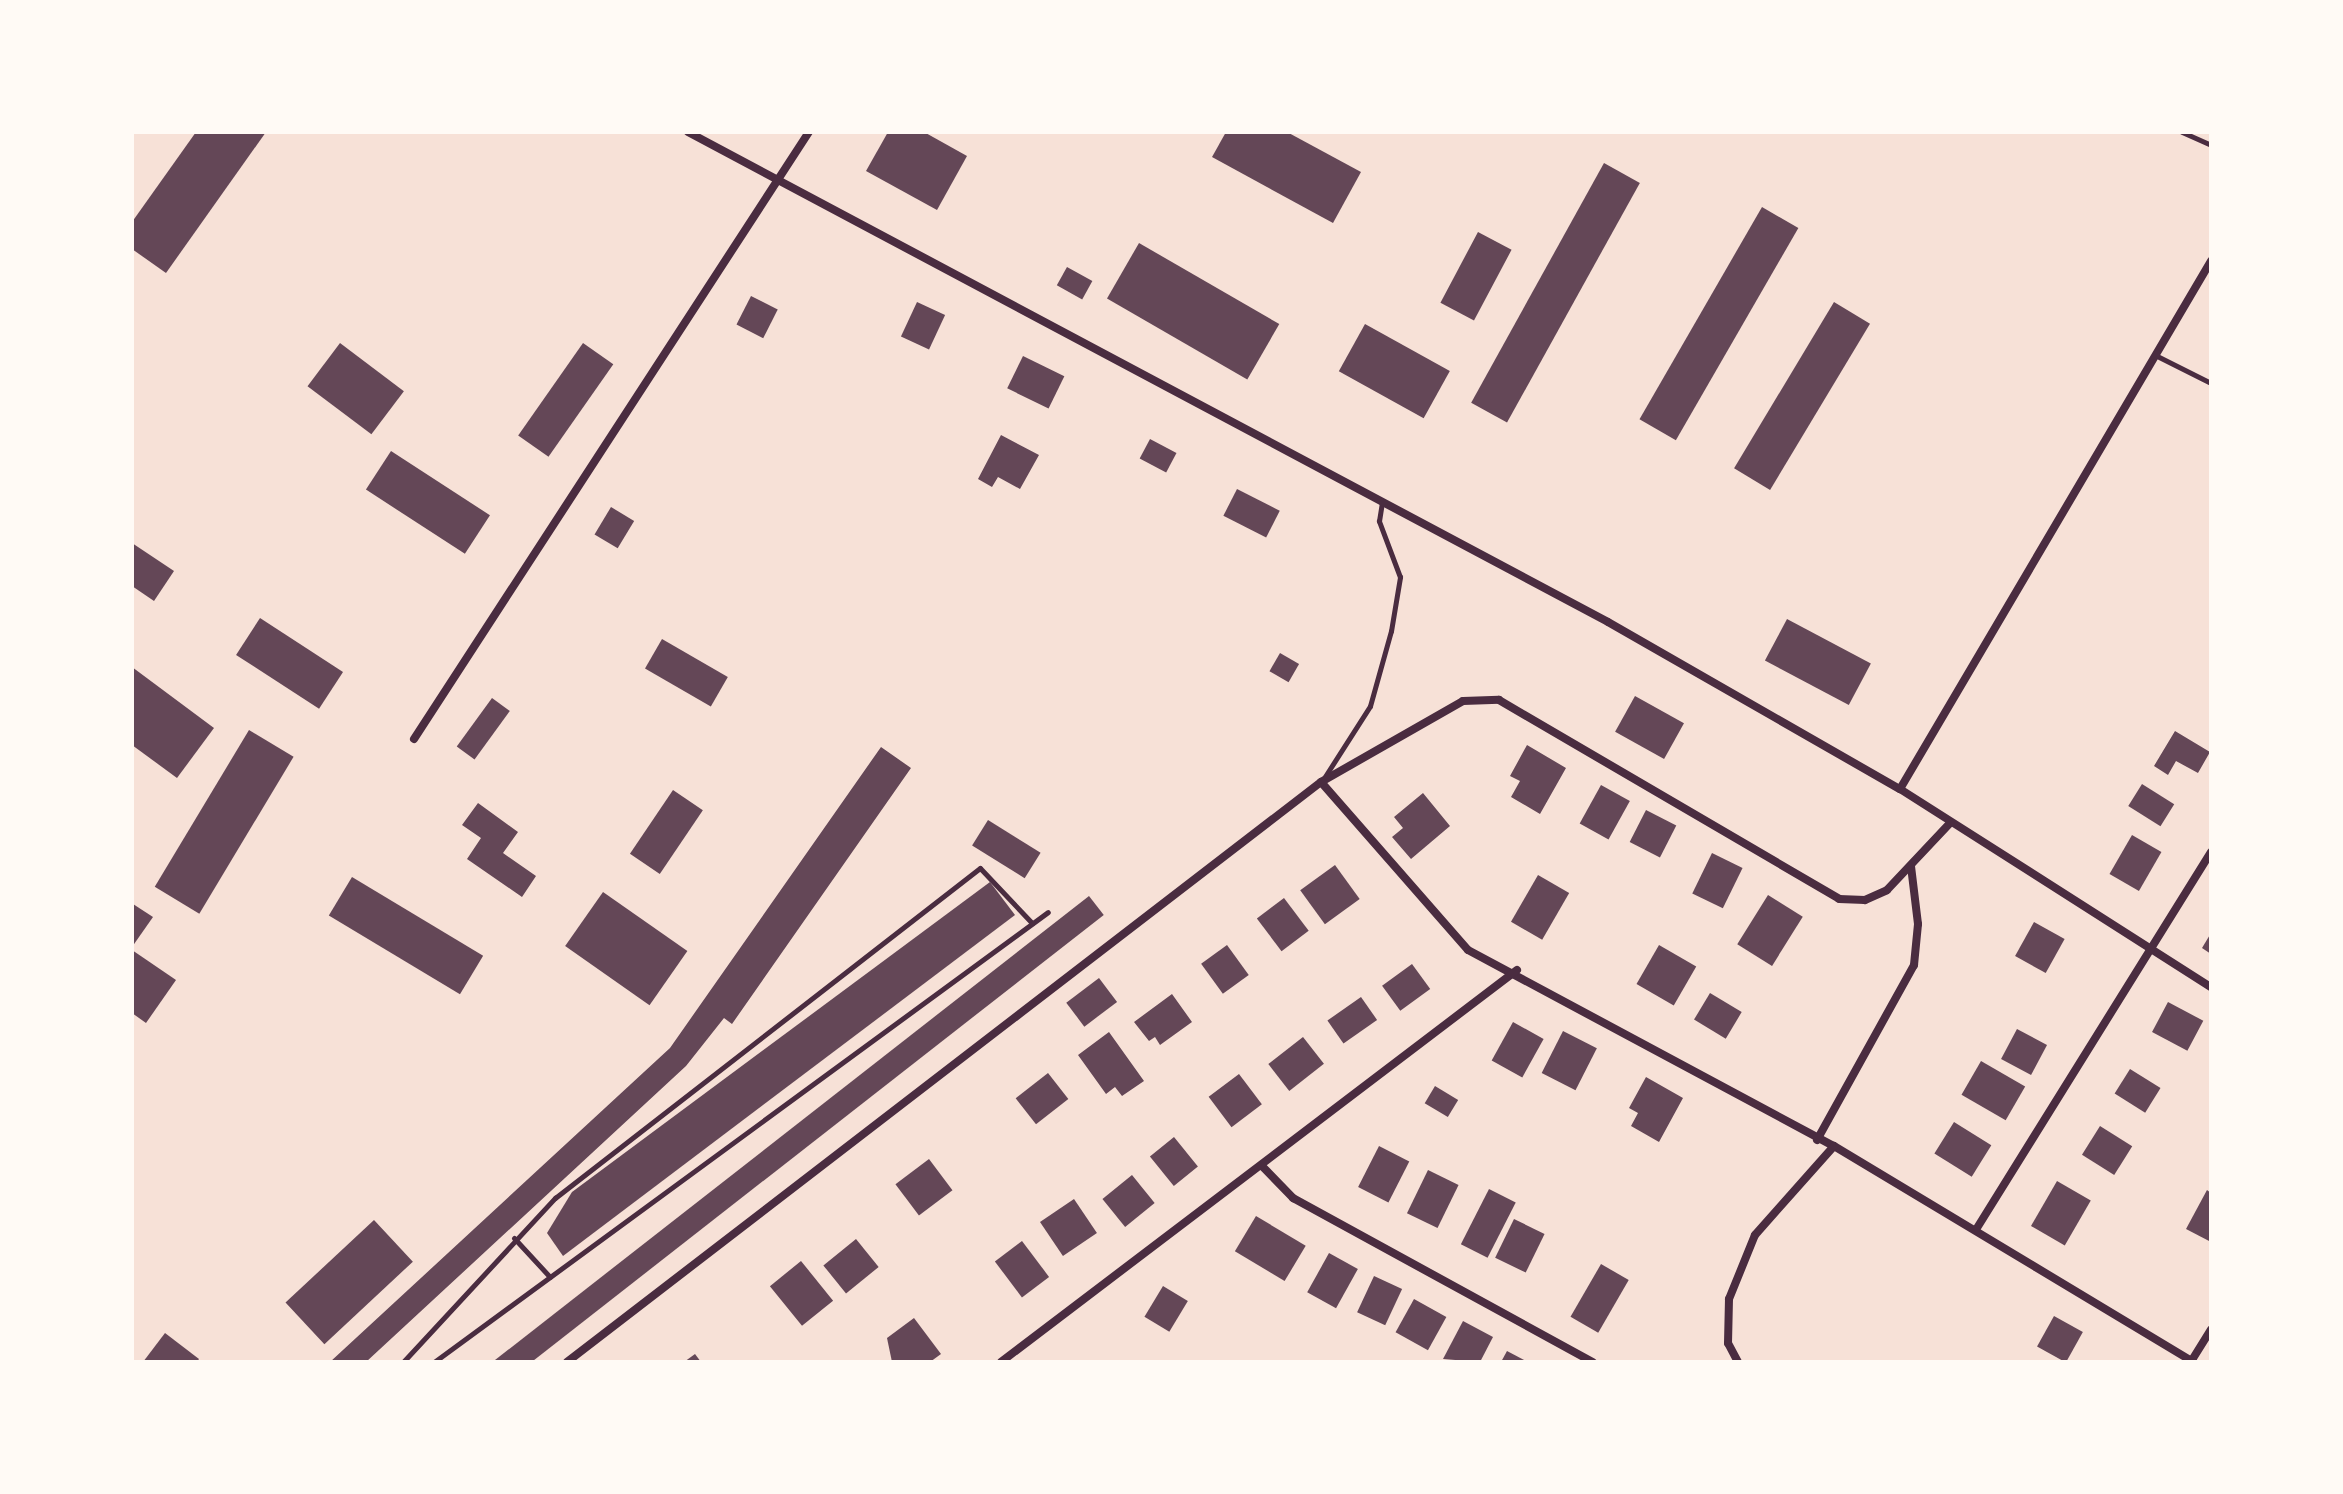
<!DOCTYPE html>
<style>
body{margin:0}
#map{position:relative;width:2343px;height:1494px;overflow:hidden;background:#f7e1d7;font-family:Overpass,sans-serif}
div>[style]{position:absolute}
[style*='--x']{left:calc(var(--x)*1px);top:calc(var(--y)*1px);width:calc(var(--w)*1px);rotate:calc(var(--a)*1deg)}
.building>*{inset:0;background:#644757;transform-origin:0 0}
.service>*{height:5px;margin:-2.5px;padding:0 2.5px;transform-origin:2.5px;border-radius:2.5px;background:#4a2c40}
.minor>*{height:8px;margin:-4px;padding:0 4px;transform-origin:4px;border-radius:4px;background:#4a2c40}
span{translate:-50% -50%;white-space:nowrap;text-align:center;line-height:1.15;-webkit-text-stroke:6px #fffaf5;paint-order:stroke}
.frame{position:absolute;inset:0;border:134px solid #fffaf5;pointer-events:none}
</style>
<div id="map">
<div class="building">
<div style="clip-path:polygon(196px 132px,266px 132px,166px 273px,132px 249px,132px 222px)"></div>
<div style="clip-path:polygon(888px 132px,924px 132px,967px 156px,937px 210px,866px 171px)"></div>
<div style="clip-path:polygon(1226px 132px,1287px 132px,1361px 172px,1333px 223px,1212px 157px)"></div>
<div style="left:1604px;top:163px;width:41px;height:274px;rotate:29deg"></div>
<div style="left:1762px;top:207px;width:42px;height:245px;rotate:30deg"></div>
<div style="left:1478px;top:232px;width:38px;height:80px;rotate:28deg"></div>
<div style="left:1139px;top:243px;width:162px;height:64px;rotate:30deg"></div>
<div style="left:1067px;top:267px;width:29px;height:21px;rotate:29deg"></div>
<div style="left:751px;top:296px;width:30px;height:32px;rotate:27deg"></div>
<div style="left:917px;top:302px;width:31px;height:38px;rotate:25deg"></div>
<div style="left:1834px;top:302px;width:42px;height:194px;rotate:31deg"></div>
<div style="left:1365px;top:324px;width:97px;height:54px;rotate:29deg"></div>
<div style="left:340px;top:343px;width:80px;height:54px;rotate:37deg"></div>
<div style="left:583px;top:343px;width:37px;height:113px;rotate:35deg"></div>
<div style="left:1023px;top:356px;width:46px;height:36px;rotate:26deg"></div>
<div style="clip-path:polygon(1001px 435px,1039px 455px,1020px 489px,998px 477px,992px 487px,978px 479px)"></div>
<div style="left:1150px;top:439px;width:30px;height:22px;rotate:28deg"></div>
<div style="left:391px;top:451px;width:118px;height:46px;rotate:33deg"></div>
<div style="left:1237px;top:489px;width:48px;height:30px;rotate:27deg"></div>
<div style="left:611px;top:507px;width:27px;height:32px;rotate:31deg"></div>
<div style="clip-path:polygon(132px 543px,174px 571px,154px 601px,132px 586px)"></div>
<div style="left:260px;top:618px;width:99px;height:44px;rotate:33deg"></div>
<div style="left:1787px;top:619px;width:95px;height:47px;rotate:28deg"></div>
<div style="left:662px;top:639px;width:76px;height:34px;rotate:30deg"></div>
<div style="left:1280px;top:653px;width:22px;height:21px;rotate:30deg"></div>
<div style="clip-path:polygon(132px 667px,214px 728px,177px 778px,132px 745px)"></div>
<div style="left:1635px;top:696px;width:56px;height:41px;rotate:29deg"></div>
<div style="left:492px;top:698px;width:22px;height:60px;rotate:36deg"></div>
<div style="left:249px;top:730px;width:52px;height:183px;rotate:31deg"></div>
<div style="clip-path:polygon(2175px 731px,2210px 752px,2198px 773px,2176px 761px,2168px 775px,2154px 766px)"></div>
<div style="clip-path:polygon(1527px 745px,1566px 768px,1540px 814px,1511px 797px,1520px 781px,1510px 776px)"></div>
<div style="clip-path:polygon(881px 747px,911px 768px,732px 1024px,724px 1018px,686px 1066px,366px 1362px,330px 1362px,670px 1048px)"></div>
<div style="left:2142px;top:784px;width:38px;height:26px;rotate:32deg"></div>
<div style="left:1601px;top:785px;width:33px;height:44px;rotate:29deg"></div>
<div style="left:673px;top:790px;width:36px;height:77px;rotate:34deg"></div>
<div style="clip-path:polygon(1423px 793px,1450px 826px,1411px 859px,1392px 837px,1403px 828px,1394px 817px)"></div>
<div style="clip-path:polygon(478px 803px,518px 832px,503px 853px,536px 876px,522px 897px,467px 859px,481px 838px,462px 825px)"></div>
<div style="left:1646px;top:810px;width:34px;height:36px;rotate:27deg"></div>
<div style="left:988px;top:820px;width:62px;height:30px;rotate:32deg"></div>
<div style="left:2132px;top:835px;width:34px;height:45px;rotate:30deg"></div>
<div style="left:1712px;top:853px;width:34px;height:45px;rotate:26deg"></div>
<div style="left:1335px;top:865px;width:42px;height:43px;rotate:54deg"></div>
<div style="left:1538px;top:875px;width:36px;height:54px;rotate:30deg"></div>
<div style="left:352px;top:877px;width:153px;height:45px;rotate:31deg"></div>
<div style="clip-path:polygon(990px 882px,1015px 915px,563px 1256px,547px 1233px,572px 1192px)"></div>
<div style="left:603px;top:892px;width:103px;height:66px;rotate:35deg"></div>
<div style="left:1768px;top:895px;width:41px;height:58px;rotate:32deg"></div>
<div style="left:1089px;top:896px;width:24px;height:778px;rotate:52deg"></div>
<div style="left:1284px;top:898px;width:41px;height:34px;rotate:53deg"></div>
<div style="clip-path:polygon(133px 904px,153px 917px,132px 947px,132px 906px)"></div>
<div style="left:2034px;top:922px;width:35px;height:39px;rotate:29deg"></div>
<div style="clip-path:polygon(2211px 933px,2211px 954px,2202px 948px)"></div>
<div style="left:1227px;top:945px;width:37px;height:32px;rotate:54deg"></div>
<div style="left:1659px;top:945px;width:43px;height:45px;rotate:30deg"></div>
<div style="clip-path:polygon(132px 950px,176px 980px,146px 1023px,132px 1013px)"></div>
<div style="left:1412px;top:964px;width:31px;height:37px;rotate:54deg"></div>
<div style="left:1099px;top:978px;width:30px;height:41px;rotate:53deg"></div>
<div style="left:1710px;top:993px;width:37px;height:31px;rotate:31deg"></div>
<div style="clip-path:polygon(1172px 994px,1192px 1022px,1160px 1045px,1155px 1037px,1149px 1041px,1134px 1022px)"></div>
<div style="left:1361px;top:997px;width:28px;height:41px;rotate:55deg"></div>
<div style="left:2168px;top:1002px;width:40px;height:34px;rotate:28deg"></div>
<div style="left:1513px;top:1022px;width:35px;height:44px;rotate:29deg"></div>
<div style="left:2017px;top:1029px;width:34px;height:34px;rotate:28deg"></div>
<div style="left:1563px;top:1031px;width:38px;height:47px;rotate:27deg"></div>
<div style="clip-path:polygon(1109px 1032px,1144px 1081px,1122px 1096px,1115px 1087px,1106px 1094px,1078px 1055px)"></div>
<div style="left:1303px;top:1037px;width:34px;height:44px;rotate:52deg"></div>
<div style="left:1981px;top:1061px;width:51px;height:39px;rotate:30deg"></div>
<div style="left:2130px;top:1069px;width:36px;height:29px;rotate:32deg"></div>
<div style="left:1048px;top:1073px;width:33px;height:41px;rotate:52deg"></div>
<div style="left:1239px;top:1074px;width:38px;height:38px;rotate:53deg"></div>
<div style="clip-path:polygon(1646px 1077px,1683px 1098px,1659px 1142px,1631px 1126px,1638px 1113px,1629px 1108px)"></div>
<div style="left:1435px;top:1086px;width:27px;height:20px;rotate:31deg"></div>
<div style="left:1954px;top:1122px;width:44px;height:37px;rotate:32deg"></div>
<div style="left:2100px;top:1126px;width:38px;height:34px;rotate:32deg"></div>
<div style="left:1174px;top:1137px;width:38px;height:31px;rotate:51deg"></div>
<div style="left:1379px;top:1146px;width:34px;height:46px;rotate:27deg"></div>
<div style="left:929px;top:1159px;width:39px;height:42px;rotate:53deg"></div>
<div style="left:1428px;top:1170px;width:34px;height:48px;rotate:26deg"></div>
<div style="left:1132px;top:1175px;width:36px;height:38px;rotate:51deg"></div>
<div style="left:2057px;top:1181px;width:39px;height:52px;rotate:30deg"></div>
<div style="left:1489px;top:1189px;width:30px;height:62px;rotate:27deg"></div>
<div style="clip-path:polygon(2207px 1190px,2211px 1193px,2211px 1242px,2186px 1229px)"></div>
<div style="left:1074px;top:1199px;width:41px;height:41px;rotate:56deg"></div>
<div style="left:1256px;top:1216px;width:58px;height:41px;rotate:31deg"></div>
<div style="left:1514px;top:1219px;width:34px;height:43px;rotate:26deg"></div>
<div style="left:374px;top:1220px;width:57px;height:121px;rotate:47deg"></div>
<div style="left:856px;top:1239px;width:36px;height:42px;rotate:51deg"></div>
<div style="left:1022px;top:1241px;width:45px;height:34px;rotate:53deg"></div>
<div style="left:1329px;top:1253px;width:33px;height:45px;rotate:29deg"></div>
<div style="left:801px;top:1261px;width:51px;height:40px;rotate:51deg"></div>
<div style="left:1601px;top:1264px;width:32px;height:61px;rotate:30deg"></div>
<div style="left:1374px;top:1276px;width:31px;height:40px;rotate:25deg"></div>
<div style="left:1163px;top:1286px;width:29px;height:36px;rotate:31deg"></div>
<div style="left:1414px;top:1299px;width:37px;height:38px;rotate:29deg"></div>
<div style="left:2054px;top:1316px;width:33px;height:35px;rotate:29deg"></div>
<div style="clip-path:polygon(914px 1318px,941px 1354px,930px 1362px,892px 1362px,887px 1338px)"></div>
<div style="clip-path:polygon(1463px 1321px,1493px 1337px,1480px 1362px,1443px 1359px)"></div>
<div style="clip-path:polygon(165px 1333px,199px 1359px,197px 1362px,143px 1362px)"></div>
<div style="clip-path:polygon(1507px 1351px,1528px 1362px,1501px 1362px)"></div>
<div style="clip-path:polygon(695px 1354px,701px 1362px,684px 1362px)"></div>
</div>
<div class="service">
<div style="--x:2182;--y:132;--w:32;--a:24"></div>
<div style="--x:2155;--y:355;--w:63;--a:26.6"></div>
<div style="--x:1324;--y:778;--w:85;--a:-57.4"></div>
<div style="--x:1370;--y:706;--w:78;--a:-74.4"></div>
<div style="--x:1391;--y:631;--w:55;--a:-80.5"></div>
<div style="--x:1400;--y:577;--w:60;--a:-110.6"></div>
<div style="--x:1379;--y:521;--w:19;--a:-81"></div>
<div style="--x:514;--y:1238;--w:53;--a:47.3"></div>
<div style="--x:403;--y:1362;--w:224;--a:-47.2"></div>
<div style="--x:555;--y:1198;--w:538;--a:-37.83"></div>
<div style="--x:980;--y:868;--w:76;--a:46.6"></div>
<div style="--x:434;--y:1362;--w:761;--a:-36.24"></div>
</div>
<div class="minor">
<div style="--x:688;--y:132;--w:1042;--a:28.04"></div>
<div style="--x:1608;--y:622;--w:336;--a:29.8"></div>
<div style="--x:1900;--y:789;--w:369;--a:32.5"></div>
<div style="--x:414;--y:739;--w:724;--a:-56.95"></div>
<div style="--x:1321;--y:782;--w:223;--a:48.8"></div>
<div style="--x:1468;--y:950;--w:415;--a:28.2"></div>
<div style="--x:1834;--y:1146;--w:420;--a:31"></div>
<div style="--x:1900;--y:789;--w:613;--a:-59.5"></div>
<div style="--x:1817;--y:1140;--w:200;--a:-61"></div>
<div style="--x:1914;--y:965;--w:41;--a:-84.4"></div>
<div style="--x:1918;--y:924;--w:58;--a:-96.9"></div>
<div style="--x:1262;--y:1166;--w:45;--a:45.9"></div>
<div style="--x:1293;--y:1198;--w:342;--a:28.7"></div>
<div style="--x:1977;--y:1228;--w:443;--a:-58.1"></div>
<div style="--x:2192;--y:1360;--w:36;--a:-58"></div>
<div style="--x:567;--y:1362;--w:951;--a:-37.57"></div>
<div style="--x:1321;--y:782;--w:163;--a:-29.7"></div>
<div style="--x:1463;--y:701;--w:36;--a:-2"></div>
<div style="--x:1499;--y:700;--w:394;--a:30.3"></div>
<div style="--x:1839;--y:899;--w:26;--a:2"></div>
<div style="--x:1865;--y:900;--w:24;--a:-24"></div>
<div style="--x:1887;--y:890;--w:93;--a:-46.7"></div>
<div style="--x:1001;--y:1362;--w:648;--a:-37.22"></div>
<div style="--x:1738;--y:1362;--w:21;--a:-118"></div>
<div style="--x:1728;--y:1343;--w:44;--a:-88.7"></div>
<div style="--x:1729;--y:1299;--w:69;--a:-67.9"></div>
<div style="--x:1755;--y:1235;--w:119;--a:-48.4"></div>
</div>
<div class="frame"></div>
</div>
